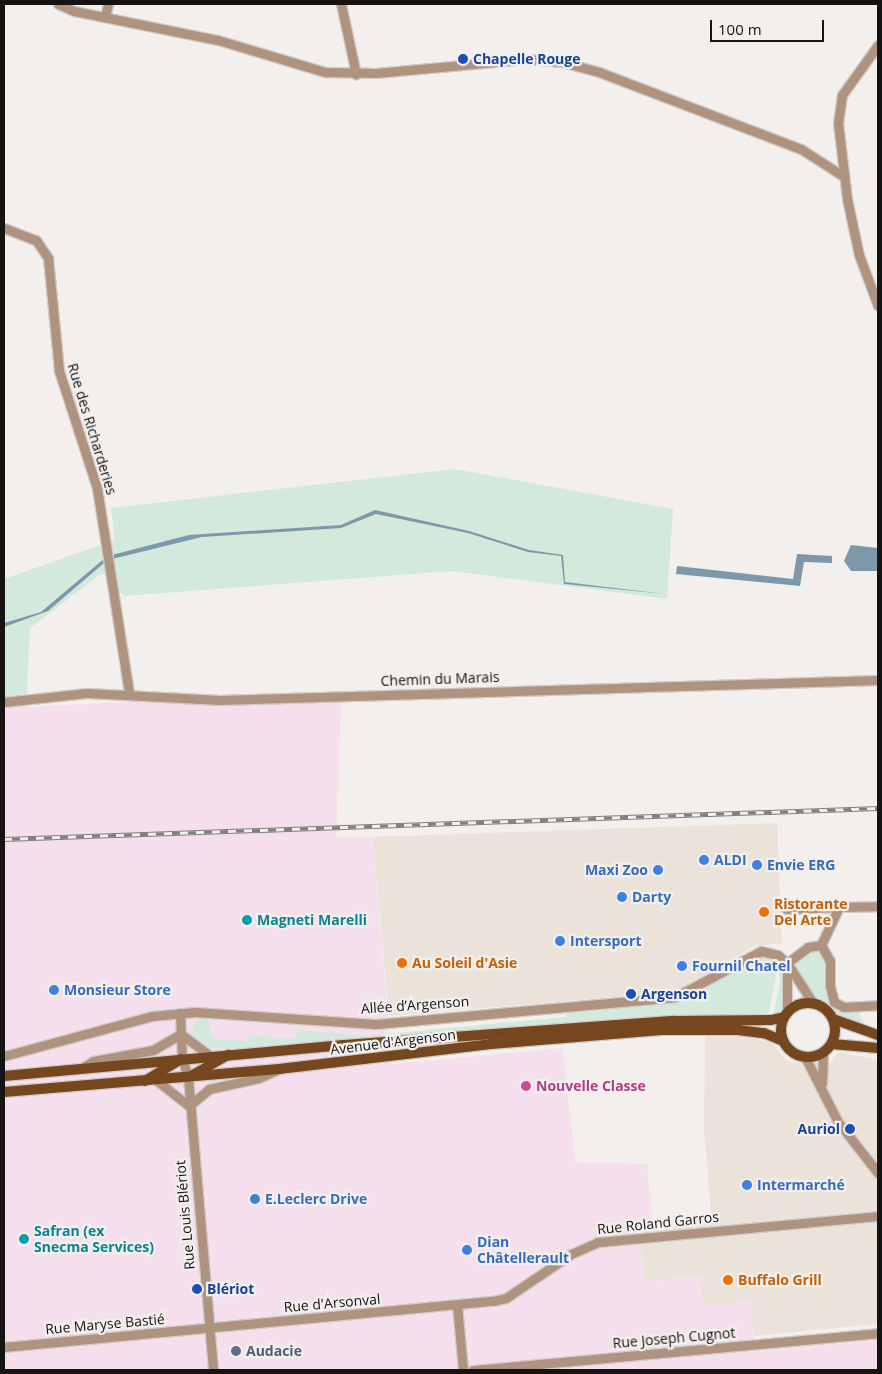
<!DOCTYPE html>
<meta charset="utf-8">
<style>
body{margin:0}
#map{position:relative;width:882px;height:1374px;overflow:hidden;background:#f2efed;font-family:"Open Sans",sans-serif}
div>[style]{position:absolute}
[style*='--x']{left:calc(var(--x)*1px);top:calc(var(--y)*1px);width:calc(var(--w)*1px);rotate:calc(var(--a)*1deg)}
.built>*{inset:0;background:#ebe3da}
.industrial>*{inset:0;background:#f5dfec}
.green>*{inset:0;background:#d3e9dc}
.water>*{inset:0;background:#7d98aa}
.roads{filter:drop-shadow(1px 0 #cfccca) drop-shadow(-1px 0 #cfccca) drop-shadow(0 1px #cfccca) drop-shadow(0 -1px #cfccca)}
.minor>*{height:9px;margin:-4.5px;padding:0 4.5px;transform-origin:4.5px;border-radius:4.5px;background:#b0937f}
.major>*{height:10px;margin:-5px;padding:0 5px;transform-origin:5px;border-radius:5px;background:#76461e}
.major>.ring{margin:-5px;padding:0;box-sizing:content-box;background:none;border:10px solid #76461e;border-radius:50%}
.rail>*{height:4.5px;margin-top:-2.25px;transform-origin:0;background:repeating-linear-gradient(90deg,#f2efed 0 8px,#82807e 0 16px);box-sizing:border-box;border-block:1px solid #82807e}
.dots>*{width:14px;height:14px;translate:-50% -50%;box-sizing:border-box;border:2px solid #f2efed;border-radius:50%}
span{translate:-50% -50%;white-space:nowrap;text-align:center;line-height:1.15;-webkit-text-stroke:4.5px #f2efed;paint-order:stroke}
.transit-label{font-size:14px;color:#164399;font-weight:700}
.left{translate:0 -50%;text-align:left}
.right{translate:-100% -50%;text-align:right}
.street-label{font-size:14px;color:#151413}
.shop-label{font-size:14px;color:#366cbe;font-weight:700}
.food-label{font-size:14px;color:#c56008;font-weight:700}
.culture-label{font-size:14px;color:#0d838f;font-weight:700}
.hotel-label{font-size:14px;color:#b23c85;font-weight:700}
.service-label{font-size:14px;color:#4e5e75;font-weight:700}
.frame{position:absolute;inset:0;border:5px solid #151413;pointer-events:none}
.scale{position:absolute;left:710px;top:20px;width:114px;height:22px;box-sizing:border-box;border:2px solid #151413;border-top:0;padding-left:6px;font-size:15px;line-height:18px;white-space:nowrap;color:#151413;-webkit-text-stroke:4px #f2efed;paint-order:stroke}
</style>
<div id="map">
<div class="built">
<div style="clip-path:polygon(777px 823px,782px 943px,754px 946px,675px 992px,389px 1016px,373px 837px)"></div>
<div style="clip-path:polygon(740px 1035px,772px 1043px,787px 1061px,798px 1063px,831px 1062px,839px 1052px,878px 1060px,878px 1324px,754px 1336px,750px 1302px,703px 1305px,700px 1276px,643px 1282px,640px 1232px,712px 1222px,704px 1130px,705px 1036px)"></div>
</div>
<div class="industrial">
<div style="clip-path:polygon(147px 701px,341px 702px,336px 838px,373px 837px,392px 1064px,563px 1048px,575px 1162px,647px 1164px,653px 1228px,640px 1232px,644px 1282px,700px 1276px,703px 1305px,751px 1301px,755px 1351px,878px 1340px,878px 1370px,4px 1370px,4px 708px)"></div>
</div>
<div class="green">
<div style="clip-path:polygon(455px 469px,673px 509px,667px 599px,452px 571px,124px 596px,102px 573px,30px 628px,26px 708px,4px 708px,4px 579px,115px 540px,111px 508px)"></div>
<div style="clip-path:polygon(810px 950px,820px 952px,827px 960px,826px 991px,831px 1004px,839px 1010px,859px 1012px,864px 1026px,838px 1016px,826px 1002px,814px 997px,800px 979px,796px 963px)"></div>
<div style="clip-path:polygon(759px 957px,772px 960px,776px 976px,768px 1016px,704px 1015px,255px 1048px,205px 1048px,192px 1034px,195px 1022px,206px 1016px,210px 1016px,209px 1032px,215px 1039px,248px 1041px,249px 1035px,296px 1039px,297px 1030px,366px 1036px,566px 1017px,566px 1011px,681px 1000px)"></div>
<div style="clip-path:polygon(777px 960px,784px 970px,783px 1009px,773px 1016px,780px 983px)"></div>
</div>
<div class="water">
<div style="clip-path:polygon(375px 510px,469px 531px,529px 550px,563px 555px,565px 582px,665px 594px,564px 584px,561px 556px,528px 552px,468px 533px,376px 514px,341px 528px,202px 537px,112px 559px,112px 555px,189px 535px,341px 525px)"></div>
<div style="clip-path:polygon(851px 545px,878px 548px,878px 571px,851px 571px,844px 561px)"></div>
<div style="clip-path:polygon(797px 554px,832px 556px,832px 563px,804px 562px,800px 586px,676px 574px,677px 566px,793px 579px)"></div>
<div style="clip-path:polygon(105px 558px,104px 563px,48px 611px,4px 627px,4px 623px,41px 612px)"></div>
</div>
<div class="roads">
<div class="minor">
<div style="--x:58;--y:4;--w:17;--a:24"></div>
<div style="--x:74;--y:11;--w:147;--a:11.4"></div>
<div style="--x:218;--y:40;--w:112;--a:16.7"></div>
<div style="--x:325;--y:72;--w:51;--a:1.1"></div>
<div style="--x:376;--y:73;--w:152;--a:-5.3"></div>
<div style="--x:527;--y:59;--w:35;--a:5"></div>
<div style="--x:562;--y:62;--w:38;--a:15"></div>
<div style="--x:599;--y:72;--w:216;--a:20.9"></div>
<div style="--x:801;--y:149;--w:50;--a:32.7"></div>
<div style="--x:341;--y:4;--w:72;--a:77.9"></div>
<div style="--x:105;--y:17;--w:13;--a:-77"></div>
<div style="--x:878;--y:45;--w:62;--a:125.8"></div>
<div style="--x:842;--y:95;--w:28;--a:98"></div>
<div style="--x:838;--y:123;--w:77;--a:83.2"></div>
<div style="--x:847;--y:199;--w:57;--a:77.9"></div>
<div style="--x:859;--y:255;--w:54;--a:69.6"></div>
<div style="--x:4;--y:228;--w:34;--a:21"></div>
<div style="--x:36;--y:240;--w:22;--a:56"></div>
<div style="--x:48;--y:258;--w:114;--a:84.4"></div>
<div style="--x:59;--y:371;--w:123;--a:72"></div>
<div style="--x:97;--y:488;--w:207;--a:81.1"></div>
<div style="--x:4;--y:702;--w:83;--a:-6.2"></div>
<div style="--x:87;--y:693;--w:133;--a:3"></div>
<div style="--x:220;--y:700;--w:658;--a:-1.74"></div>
<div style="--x:786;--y:909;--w:53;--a:-2.2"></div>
<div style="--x:821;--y:945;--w:18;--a:61"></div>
<div style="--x:830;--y:961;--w:25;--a:90"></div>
<div style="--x:830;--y:986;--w:16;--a:76"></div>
<div style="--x:834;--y:1002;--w:11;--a:27"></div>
<div style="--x:844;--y:1007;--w:34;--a:-3"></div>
<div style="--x:787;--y:963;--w:26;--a:-37"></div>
<div style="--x:808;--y:947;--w:13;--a:-9"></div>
<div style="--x:821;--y:945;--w:42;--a:-64.7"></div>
<div style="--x:839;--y:907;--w:39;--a:-1"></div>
<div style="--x:787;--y:964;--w:48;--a:90"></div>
<div style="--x:180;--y:1013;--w:45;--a:87.5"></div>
<div style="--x:182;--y:1058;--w:20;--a:72"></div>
<div style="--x:188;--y:1077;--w:294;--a:85.1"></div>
<div style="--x:181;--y:1034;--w:36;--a:37"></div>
<div style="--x:4;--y:1056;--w:153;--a:-15.1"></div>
<div style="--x:152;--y:1016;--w:43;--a:-5.3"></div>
<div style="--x:195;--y:1012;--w:180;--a:3.8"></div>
<div style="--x:375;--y:1024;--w:301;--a:-5.1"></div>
<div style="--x:675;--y:997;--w:98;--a:-28.1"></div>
<div style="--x:761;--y:951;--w:17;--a:13"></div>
<div style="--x:778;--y:955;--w:12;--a:42"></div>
<div style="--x:787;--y:963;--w:48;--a:57"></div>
<div style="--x:805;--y:1057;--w:73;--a:63.1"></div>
<div style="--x:838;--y:1122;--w:65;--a:51.9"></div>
<div style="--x:82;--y:1068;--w:13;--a:-32"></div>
<div style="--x:93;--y:1061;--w:61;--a:-10.4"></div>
<div style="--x:153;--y:1050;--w:32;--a:-30"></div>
<div style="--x:156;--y:1080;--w:42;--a:38.2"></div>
<div style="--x:822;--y:1083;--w:30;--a:-88"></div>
<div style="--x:189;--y:1106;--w:26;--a:-40"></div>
<div style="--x:209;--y:1089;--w:51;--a:-12.4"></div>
<div style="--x:259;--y:1078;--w:20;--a:-24"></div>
<div style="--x:457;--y:1305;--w:65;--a:84.7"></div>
<div style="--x:4;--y:1347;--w:491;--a:-5.4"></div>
<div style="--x:493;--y:1301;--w:13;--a:-13"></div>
<div style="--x:506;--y:1298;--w:78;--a:-34.1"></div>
<div style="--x:571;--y:1254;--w:30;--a:-24"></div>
<div style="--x:598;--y:1242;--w:281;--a:-5.3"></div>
<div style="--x:473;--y:1370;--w:407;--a:-5.2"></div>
</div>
<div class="major">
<div class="ring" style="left:781px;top:1003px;width:44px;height:44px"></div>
<div style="--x:833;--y:1019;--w:48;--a:19.6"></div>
<div style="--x:832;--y:1044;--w:46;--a:5"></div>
<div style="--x:4;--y:1076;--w:341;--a:-5.2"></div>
<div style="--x:344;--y:1045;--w:331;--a:-4.2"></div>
<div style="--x:674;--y:1021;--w:97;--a:-0.6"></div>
<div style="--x:771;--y:1020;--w:13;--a:-13"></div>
<div style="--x:191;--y:1076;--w:43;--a:-29.6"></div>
<div style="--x:145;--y:1081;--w:42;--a:-31.4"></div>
<div style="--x:4;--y:1092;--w:276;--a:-4.8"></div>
<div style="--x:279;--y:1069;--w:213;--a:-6.7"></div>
<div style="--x:491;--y:1044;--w:171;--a:-4.7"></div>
<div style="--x:661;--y:1030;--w:77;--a:0"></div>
<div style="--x:738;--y:1030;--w:26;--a:7"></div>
<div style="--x:764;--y:1033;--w:21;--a:23"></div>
</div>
</div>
<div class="rail">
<div style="--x:4;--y:839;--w:875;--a:-2.03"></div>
</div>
<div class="dots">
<div style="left:463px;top:59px;background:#1a4fb4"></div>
<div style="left:704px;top:860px;background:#3f7fe0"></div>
<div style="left:757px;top:865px;background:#3f7fe0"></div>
<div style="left:658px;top:870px;background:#3f7fe0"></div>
<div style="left:622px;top:897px;background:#3f7fe0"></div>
<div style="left:764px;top:912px;background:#e8710a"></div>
<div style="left:247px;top:920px;background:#0f9aa8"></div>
<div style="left:560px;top:941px;background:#3f7fe0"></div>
<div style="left:402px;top:963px;background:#e8710a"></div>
<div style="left:682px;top:966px;background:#3f7fe0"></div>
<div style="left:54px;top:990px;background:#3f7fe0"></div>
<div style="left:631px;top:994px;background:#1a4fb4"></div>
<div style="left:526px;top:1086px;background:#d1479c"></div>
<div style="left:850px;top:1129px;background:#1a4fb4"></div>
<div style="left:747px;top:1185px;background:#3f7fe0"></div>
<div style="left:255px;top:1199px;background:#3f7fe0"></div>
<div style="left:24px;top:1239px;background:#0f9aa8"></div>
<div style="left:467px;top:1250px;background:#3f7fe0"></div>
<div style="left:728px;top:1280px;background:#e8710a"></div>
<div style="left:197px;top:1289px;background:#1a4fb4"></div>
<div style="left:236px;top:1351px;background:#5c6f8a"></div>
</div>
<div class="transit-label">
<span class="left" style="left:473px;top:59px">Chapelle Rouge</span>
<span class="left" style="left:641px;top:994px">Argenson</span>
<span class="right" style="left:840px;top:1129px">Auriol</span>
<span class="left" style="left:207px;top:1289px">Blériot</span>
</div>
<div class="street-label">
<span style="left:92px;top:429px;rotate:73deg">Rue des Richarderies</span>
<span style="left:440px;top:679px;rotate:-2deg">Chemin du Marais</span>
<span style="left:415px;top:1005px;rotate:-4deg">Allée d’Argenson</span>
<span style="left:393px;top:1042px;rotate:-7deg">Avenue d'Argenson</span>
<span style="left:185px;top:1215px;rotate:-95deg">Rue Louis Blériot</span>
<span style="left:658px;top:1223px;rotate:-6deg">Rue Roland Garros</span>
<span style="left:332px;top:1303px;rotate:-5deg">Rue d'Arsonval</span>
<span style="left:105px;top:1324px;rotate:-5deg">Rue Maryse Bastié</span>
<span style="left:674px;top:1338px;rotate:-5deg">Rue Joseph Cugnot</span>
</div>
<div class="shop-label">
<span class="left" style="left:714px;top:860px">ALDI</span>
<span class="left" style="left:767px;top:865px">Envie ERG</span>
<span class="right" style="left:648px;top:870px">Maxi Zoo</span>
<span class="left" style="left:632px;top:897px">Darty</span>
<span class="left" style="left:570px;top:941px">Intersport</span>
<span class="left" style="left:692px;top:966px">Fournil Chatel</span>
<span class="left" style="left:64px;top:990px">Monsieur Store</span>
<span class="left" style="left:757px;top:1185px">Intermarché</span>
<span class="left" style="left:265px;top:1199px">E.Leclerc Drive</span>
<span class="left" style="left:477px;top:1250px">Dian<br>Châtellerault</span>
</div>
<div class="food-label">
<span class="left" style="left:774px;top:912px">Ristorante<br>Del Arte</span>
<span class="left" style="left:412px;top:963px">Au Soleil d'Asie</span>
<span class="left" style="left:738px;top:1280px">Buffalo Grill</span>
</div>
<div class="culture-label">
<span class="left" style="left:257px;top:920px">Magneti Marelli</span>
<span class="left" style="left:34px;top:1239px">Safran (ex<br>Snecma Services)</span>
</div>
<div class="hotel-label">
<span class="left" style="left:536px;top:1086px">Nouvelle Classe</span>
</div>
<div class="service-label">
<span class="left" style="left:246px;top:1351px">Audacie</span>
</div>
<div class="frame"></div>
<div class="scale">100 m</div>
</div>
